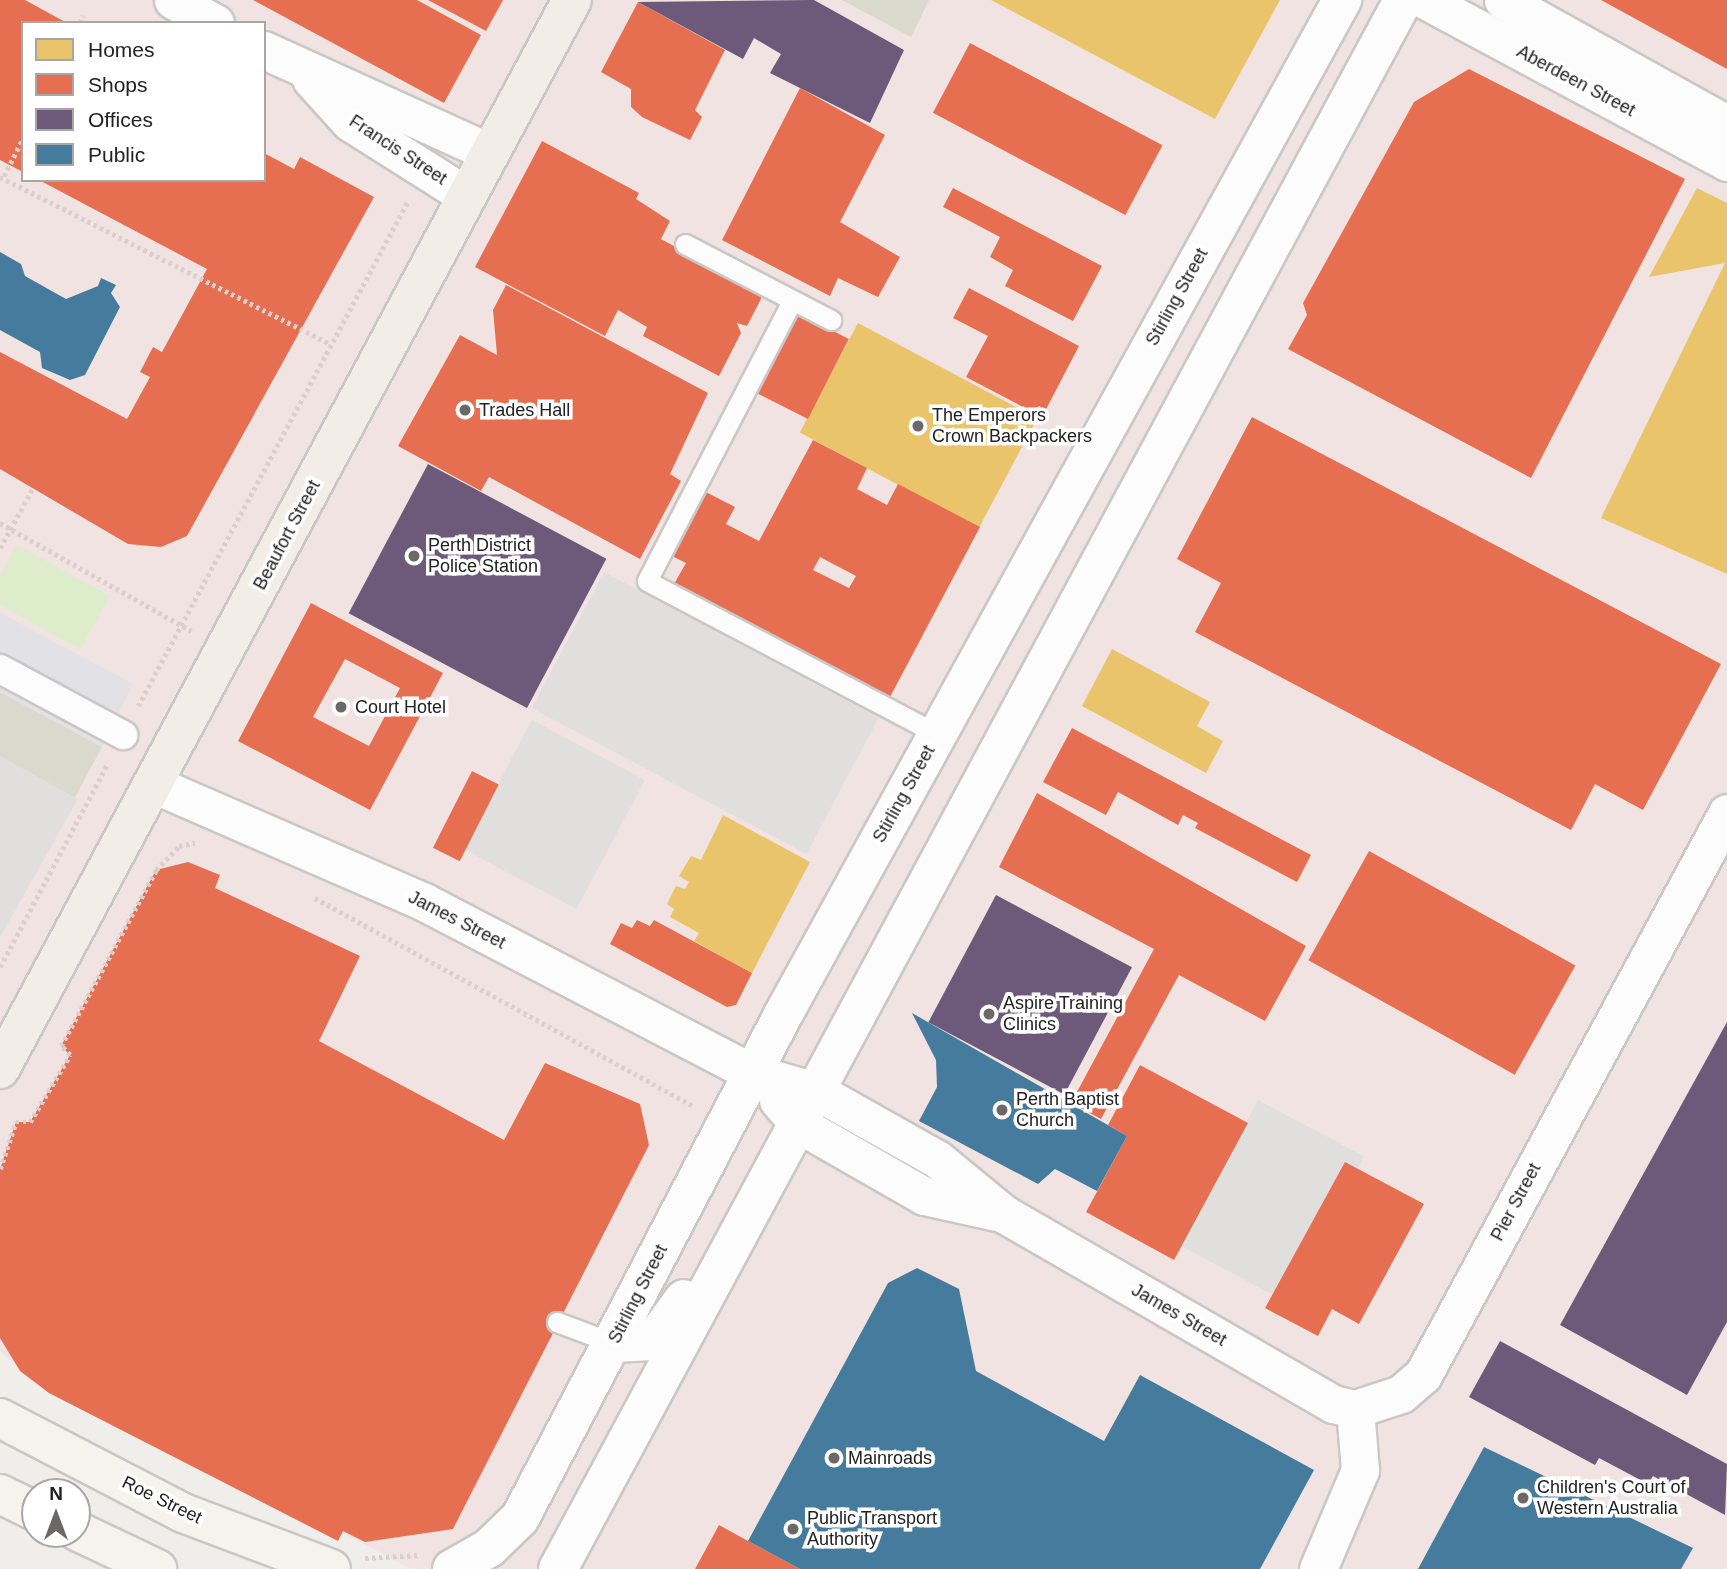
<!DOCTYPE html>
<style>
body{margin:0}
#map{position:relative;width:1727px;height:1569px;overflow:hidden;background:#f0eeeb;font-family:Helvetica,sans-serif}
div>[style]{position:absolute}
[style*='--x']{left:calc(var(--x)*1px);top:calc(var(--y)*1px);width:calc(var(--w)*1px);rotate:calc(var(--a)*1deg)}
.commercial>*{inset:0;background:#f1e3e1}
.construction>*{inset:0;background:#d9d9cd}
.grass>*{inset:0;background:#ddeccb}
.parking>*{inset:0;background:#e0dfde;transform-origin:0 0}
.plaza>*{inset:0;background:#e2e1e5}
.homes>*{inset:0;background:#e9c46a;transform-origin:0 0}
.shops>*{inset:0;background:#e76f51;transform-origin:0 0}
.offices>*{inset:0;background:#6d597a;transform-origin:0 0}
.public>*{inset:0;background:#457b9d}
.path>*{height:4.5px;margin-top:-2.25px;transform-origin:0;background:repeating-linear-gradient(90deg,#dccecd 0 3.5px,transparent 0 7px)}
.roads{filter:drop-shadow(2px 0 #c9c8c7) drop-shadow(-2px 0 #c9c8c7) drop-shadow(0 2px #c9c8c7) drop-shadow(0 -2px #c9c8c7)}
.service>*{height:19px;margin:-9.5px;padding:0 9.5px;transform-origin:9.5px;border-radius:9.5px;background:#fdfcfc}
.pedestrian>*{height:28px;margin:-14px;padding:0 14px;transform-origin:14px;border-radius:14px;background:#fdfcfc}
.minor>*{height:37px;margin:-18.5px;padding:0 18.5px;transform-origin:18.5px;border-radius:18.5px;background:#fdfcfc}
.tertiary>*{height:38px;margin:-19px;padding:0 19px;transform-origin:19px;border-radius:19px;background:#fdfcfc}
.secondary>*{height:38px;margin:-19px;padding:0 19px;transform-origin:19px;border-radius:19px;background:#f4f4ed}
.primary>*{height:38px;margin:-19px;padding:0 19px;transform-origin:19px;border-radius:19px;background:#f3ede7}
.dots>*{width:19px;height:19px;translate:-50% -50%;box-sizing:border-box;border:4px solid #fff;border-radius:50%}
span{translate:-50% -50%;white-space:nowrap;text-align:center;line-height:1.15;-webkit-text-stroke:7px #fff;paint-order:stroke}
.street-label{font-size:18px;color:#222}
.poi-label{font-size:18px;color:#222}
.left{translate:0 -50%;text-align:left}
.legend{position:absolute;left:21px;top:21px;width:245px;height:161px;box-sizing:border-box;background:#fff;border:2px solid #a7a7a7;margin:0;padding:9px 12px;list-style:none;font-size:21px;color:#222}
.legend li{display:flex;align-items:center;gap:14px;height:35px}
.legend b{width:35px;border:2px solid #a7a7a7}
.north{position:absolute;left:21px;top:1478px;width:70px;height:70px;box-sizing:border-box;background:#fff;border:2px solid #a7a7a7;border-radius:50%;rotate:0deg;font-size:19px;font-weight:700;line-height:28px;text-align:center;color:#222}
.north::after{content:'';display:block;margin:auto;width:24px;height:32px;background:#6a6968;clip-path:polygon(50% 0,100% 100%,50% 72%,0 100%)}
</style>
<div id="map">
<div class="commercial">
<div style="clip-path:polygon(evenodd,0 0,1727px 0,1727px 1569px,412px 1569px,8px 1359px,0 1351px,0 0,23px 23px,264px 23px,264px 180px,23px 180px,23px 23px)"></div>
</div>
<div class="construction">
<div style="clip-path:polygon(842px 0,929px 0,911px 37px)"></div>
<div style="clip-path:polygon(0 692px,102px 747px,0 937px)"></div>
</div>
<div class="grass">
<div style="clip-path:polygon(17px 545px,110px 596px,80px 649px,0 605px,0 576px)"></div>
</div>
<div class="parking">
<div style="left:604px;top:572px;width:311px;height:154px;rotate:28deg"></div>
<div style="left:532px;top:720px;width:128px;height:146px;rotate:28deg"></div>
<div style="clip-path:polygon(0 756px,78px 799px,0 937px)"></div>
<div style="left:1258px;top:1100px;width:120px;height:165px;rotate:28deg"></div>
</div>
<div class="plaza">
<div style="clip-path:polygon(0 613px,133px 684px,102px 747px,0 692px)"></div>
</div>
<div class="homes">
<div style="clip-path:polygon(991px 0,1280px 0,1215px 119px)"></div>
<div style="clip-path:polygon(1697px 188px,1727px 203px,1727px 574px,1601px 518px,1725px 263px,1649px 277px)"></div>
<div style="left:858px;top:323px;width:203px;height:124px;rotate:28deg"></div>
<div style="clip-path:polygon(1112px 649px,1210px 702px,1197px 726px,1223px 741px,1206px 773px,1082px 706px)"></div>
<div style="clip-path:polygon(723px 815px,810px 862px,752px 973px,694px 941px,699px 933px,670px 917px,674px 909px,667px 904px,676px 886px,685px 889px,689px 882px,679px 876px,691px 856px,701px 860px)"></div>
</div>
<div class="shops">
<div style="clip-path:polygon(0 0,25px 0,67px 23px,23px 23px,23px 172px,0 160px)"></div>
<div style="clip-path:polygon(253px 0,417px 0,481px 35px,444px 103px)"></div>
<div style="clip-path:polygon(428px 0,503px 0,486px 31px)"></div>
<div style="clip-path:polygon(1601px 0,1727px 0,1727px 69px)"></div>
<div style="clip-path:polygon(638px 2px,725px 50px,695px 110px,702px 117px,690px 140px,642px 117px,631px 107px,631px 89px,601px 72px)"></div>
<div style="left:970px;top:43px;width:218px;height:79px;rotate:28deg"></div>
<div style="clip-path:polygon(1469px 69px,1685px 179px,1531px 478px,1288px 349px,1307px 315px,1303px 303px,1414px 102px)"></div>
<div style="clip-path:polygon(800px 88px,885px 135px,840px 222px,900px 257px,878px 297px,838px 278px,830px 296px,722px 240px)"></div>
<div style="clip-path:polygon(542px 141px,639px 193px,636px 199px,670px 221px,661px 239px,763px 295px,747px 326px,737px 323px,741px 333px,719px 376px,643px 336px,647px 327px,618px 310px,605px 336px,475px 267px)"></div>
<div style="clip-path:polygon(264px 153px,294px 169px,300px 157px,374px 197px,187px 536px,161px 547px,128px 544px,0 469px,0 352px,127px 419px,150px 377px,140px 372px,153px 347px,162px 352px,207px 269px,39px 180px,264px 180px)"></div>
<div style="clip-path:polygon(953px 188px,1102px 266px,1073px 321px,1005px 286px,1013px 270px,990px 257px,1000px 237px,943px 207px)"></div>
<div style="clip-path:polygon(506px 285px,708px 393px,670px 474px,681px 481px,640px 559px,489px 477px,481px 491px,398px 446px,460px 335px,497px 355px,493px 310px)"></div>
<div style="clip-path:polygon(969px 288px,1079px 346px,1042px 417px,966px 377px,988px 336px,953px 318px)"></div>
<div style="left:798px;top:313px;width:57px;height:90px;rotate:27deg"></div>
<div style="clip-path:polygon(1252px 417px,1721px 664px,1643px 810px,1595px 784px,1571px 830px,1195px 632px,1221px 583px,1177px 559px)"></div>
<div style="clip-path:polygon(evenodd,813px 440px,867px 468px,857px 489px,887px 505px,898px 484px,980px 527px,890px 697px,674px 584px,686px 563px,668px 554px,702px 490px,735px 507px,726px 524px,759px 541px,813px 440px,820px 557px,856px 576px,849px 588px,813px 570px,820px 557px)"></div>
<div style="clip-path:polygon(evenodd,311px 603px,443px 673px,370px 810px,238px 741px,311px 603px,345px 659px,400px 688px,369px 746px,313px 717px,345px 659px)"></div>
<div style="clip-path:polygon(1072px 728px,1311px 855px,1297px 882px,1195px 828px,1198px 823px,1183px 815px,1178px 825px,1118px 792px,1106px 815px,1043px 782px)"></div>
<div style="left:472px;top:771px;width:30px;height:86px;rotate:27deg"></div>
<div style="clip-path:polygon(1037px 793px,1306px 946px,1265px 1021px,1179px 975px,1101px 1119px,1071px 1103px,1154px 949px,999px 867px)"></div>
<div style="left:1369px;top:851px;width:236px;height:125px;rotate:29deg"></div>
<div style="clip-path:polygon(188px 862px,220px 875px,215px 888px,360px 956px,319px 1041px,504px 1140px,545px 1063px,640px 1104px,649px 1145px,453px 1529px,365px 1542px,343px 1531px,338px 1541px,49px 1393px,20px 1371px,0 1338px,0 1169px,16px 1122px,30px 1122px,70px 1055px,61px 1046px,156px 870px)"></div>
<div style="clip-path:polygon(637px 920px,650px 926px,654px 920px,752px 973px,736px 1005px,727px 1007px,610px 944px,621px 923px,632px 928px)"></div>
<div style="clip-path:polygon(1140px 1065px,1248px 1123px,1174px 1260px,1086px 1212px,1127px 1136px,1108px 1125px)"></div>
<div style="clip-path:polygon(1345px 1162px,1424px 1204px,1359px 1324px,1332px 1309px,1318px 1336px,1265px 1308px)"></div>
<div style="clip-path:polygon(719px 1525px,748px 1541px,800px 1569px,695px 1569px)"></div>
</div>
<div class="offices">
<div style="clip-path:polygon(814px 0,904px 50px,870px 123px,770px 73px,781px 54px,754px 38px,743px 59px,638px 2px)"></div>
<div style="left:428px;top:464px;width:202px;height:169px;rotate:28deg"></div>
<div style="left:996px;top:895px;width:154px;height:144px;rotate:28deg"></div>
<div style="clip-path:polygon(1727px 1022px,1727px 1322px,1687px 1395px,1560px 1325px)"></div>
<div style="clip-path:polygon(1500px 1341px,1727px 1464px,1725px 1515px,1653px 1476px,1648px 1484px,1599px 1458px,1595px 1465px,1469px 1397px)"></div>
</div>
<div class="public">
<div style="clip-path:polygon(0 252px,21px 264px,25px 276px,66px 299px,98px 286px,101px 278px,116px 285px,111px 293px,120px 307px,85px 375px,70px 380px,42px 368px,40px 352px,0 330px)"></div>
<div style="clip-path:polygon(912px 1013px,1127px 1136px,1097px 1191px,1055px 1169px,1038px 1184px,919px 1121px,937px 1087px,936px 1060px)"></div>
<div style="clip-path:polygon(917px 1268px,959px 1289px,976px 1371px,1104px 1441px,1140px 1375px,1314px 1470px,1260px 1569px,800px 1569px,748px 1541px,888px 1283px)"></div>
<div style="clip-path:polygon(1484px 1447px,1693px 1548px,1681px 1569px,1418px 1569px)"></div>
</div>
<div class="path">
<div style="--x:80;--y:23;--w:8;--a:-67"></div>
<div style="--x:4;--y:176;--w:42;--a:-63.4"></div>
<div style="--x:0;--y:177;--w:371;--a:26.8"></div>
<div style="--x:0;--y:523;--w:220;--a:29.4"></div>
<div style="--x:0;--y:548;--w:68;--a:-61.2"></div>
<div style="--x:138;--y:706;--w:573;--a:-61.87"></div>
<div style="--x:315;--y:898;--w:432;--a:28.8"></div>
<div style="--x:0;--y:967;--w:231;--a:-62.1"></div>
<div style="--x:0;--y:1169;--w:50;--a:-71.2"></div>
<div style="--x:16;--y:1122;--w:14;--a:0"></div>
<div style="--x:30;--y:1122;--w:78;--a:-59.2"></div>
<div style="--x:70;--y:1055;--w:13;--a:-135"></div>
<div style="--x:61;--y:1046;--w:200;--a:-61.6"></div>
<div style="--x:156;--y:870;--w:33;--a:-46"></div>
<div style="--x:179;--y:846;--w:16;--a:-11"></div>
<div style="--x:365;--y:1558;--w:54;--a:-3.2"></div>
</div>
<div class="roads">
<div class="service">
<div style="--x:685;--y:244;--w:165;--a:27.5"></div>
<div style="--x:792;--y:301;--w:315;--a:117.4"></div>
<div style="--x:647;--y:581;--w:328;--a:27.8"></div>
<div style="--x:557;--y:1322;--w:60;--a:20.6"></div>
</div>
<div class="pedestrian">
<div style="--x:0;--y:669;--w:140;--a:28.2"></div>
</div>
<div class="minor">
<div style="--x:173;--y:0;--w:48;--a:28.7"></div>
<div style="--x:1425;--y:0;--w:343;--a:28.2"></div>
<div style="--x:1503;--y:0;--w:256;--a:29"></div>
<div style="--x:264;--y:50;--w:247;--a:24.4"></div>
<div style="--x:311;--y:79;--w:58;--a:47.8"></div>
<div style="--x:350;--y:122;--w:138;--a:32.3"></div>
<div style="--x:153;--y:784;--w:296;--a:23.5"></div>
<div style="--x:424;--y:902;--w:371;--a:27.5"></div>
<div style="--x:753;--y:1073;--w:68;--a:16.3"></div>
<div style="--x:818;--y:1092;--w:137;--a:29.4"></div>
<div style="--x:937;--y:1159;--w:87;--a:39.4"></div>
<div style="--x:1004;--y:1214;--w:380;--a:30"></div>
<div style="--x:1333;--y:1404;--w:23;--a:13"></div>
<div style="--x:1355;--y:1409;--w:48;--a:-18.1"></div>
<div style="--x:1401;--y:1394;--w:29;--a:-41"></div>
<div style="--x:1423;--y:1375;--w:639;--a:-61.59"></div>
<div style="--x:778;--y:1100;--w:33;--a:49"></div>
<div style="--x:800;--y:1125;--w:143;--a:29.8"></div>
<div style="--x:924;--y:1196;--w:74;--a:12.5"></div>
<div style="--x:1318;--y:1569;--w:108;--a:-67"></div>
<div style="--x:1360;--y:1470;--w:61;--a:-94.7"></div>
</div>
<div class="tertiary">
<div style="--x:613;--y:1343;--w:40;--a:-2.9"></div>
<div style="--x:653;--y:1341;--w:52;--a:-53.6"></div>
<div style="--x:452;--y:1569;--w:43;--a:-29.6"></div>
<div style="--x:489;--y:1548;--w:43;--a:-44.1"></div>
<div style="--x:520;--y:1518;--w:570;--a:-62.4"></div>
<div style="--x:784;--y:1013;--w:1157;--a:-61.15"></div>
<div style="--x:558;--y:1569;--w:1782;--a:-61.69"></div>
</div>
<div class="secondary">
<div style="--x:0;--y:1418;--w:206;--a:27.4"></div>
<div style="--x:183;--y:1513;--w:158;--a:20.7"></div>
<div style="--x:0;--y:1494;--w:39;--a:26"></div>
<div style="--x:77;--y:1531;--w:89;--a:25.4"></div>
</div>
<div class="primary">
<div style="--x:0;--y:1069;--w:1212;--a:-61.85"></div>
</div>
</div>
<div class="dots">
<div style="left:465px;top:410px;background:#6a6968"></div>
<div style="left:918px;top:426px;background:#6a6968"></div>
<div style="left:414px;top:556px;background:#6a6968"></div>
<div style="left:341px;top:707px;background:#6a6968"></div>
<div style="left:989px;top:1014px;background:#6a6968"></div>
<div style="left:1002px;top:1110px;background:#6a6968"></div>
<div style="left:834px;top:1458px;background:#6a6968"></div>
<div style="left:1523px;top:1498px;background:#6a6968"></div>
<div style="left:793px;top:1529px;background:#6a6968"></div>
</div>
<div class="street-label">
<span style="left:1576px;top:81px;rotate:28deg">Aberdeen Street</span>
<span style="left:398px;top:150px;rotate:33deg">Francis Street</span>
<span style="left:1177px;top:297px;rotate:-61deg">Stirling Street</span>
<span style="left:287px;top:535px;rotate:-62deg">Beaufort Street</span>
<span style="left:904px;top:794px;rotate:-61deg">Stirling Street</span>
<span style="left:457px;top:920px;rotate:27deg">James Street</span>
<span style="left:1516px;top:1202px;rotate:-62deg">Pier Street</span>
<span style="left:638px;top:1294px;rotate:-63deg">Stirling Street</span>
<span style="left:1179px;top:1315px;rotate:30deg">James Street</span>
<span style="left:162px;top:1500px;rotate:26deg">Roe Street</span>
</div>
<div class="poi-label">
<span class="left" style="left:479px;top:410px">Trades Hall</span>
<span class="left" style="left:932px;top:426px">The Emperors<br>Crown Backpackers</span>
<span class="left" style="left:428px;top:556px">Perth District<br>Police Station</span>
<span class="left" style="left:355px;top:707px">Court Hotel</span>
<span class="left" style="left:1003px;top:1014px">Aspire Training<br>Clinics</span>
<span class="left" style="left:1016px;top:1110px">Perth Baptist<br>Church</span>
<span class="left" style="left:848px;top:1458px">Mainroads</span>
<span class="left" style="left:1537px;top:1498px">Children's Court of<br>Western Australia</span>
<span class="left" style="left:807px;top:1529px">Public Transport<br>Authority</span>
</div>
<ul class="legend">
<li><b style="height:19px;background:#e9c46a"></b>Homes</li>
<li><b style="height:19px;background:#e76f51"></b>Shops</li>
<li><b style="height:19px;background:#6d597a"></b>Offices</li>
<li><b style="height:19px;background:#457b9d"></b>Public</li>
</ul>
<div class="north">N</div>
</div>
